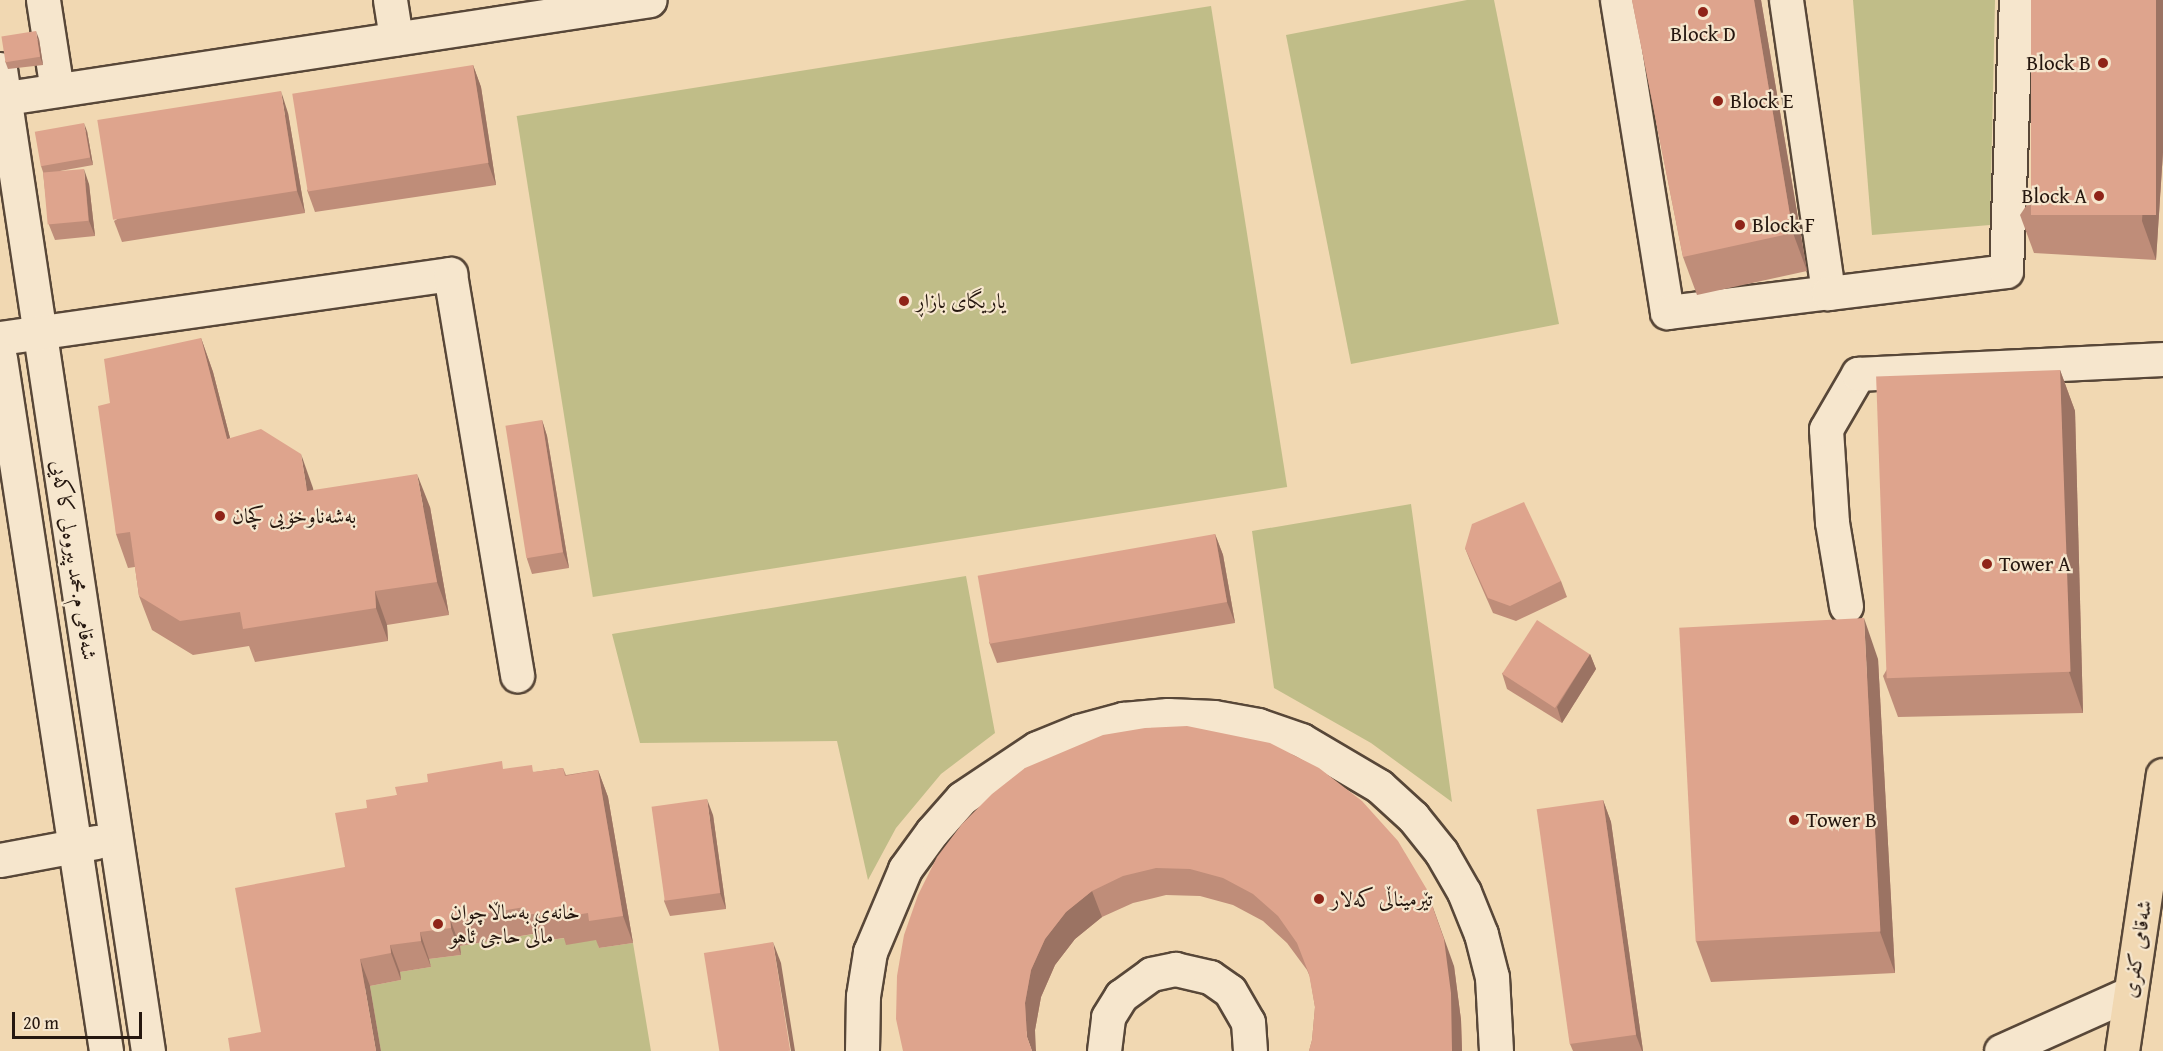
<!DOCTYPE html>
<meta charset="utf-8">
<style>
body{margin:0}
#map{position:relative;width:2163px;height:1051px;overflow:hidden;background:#f1d8b2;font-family:"Gentium Book Plus",Amiri,serif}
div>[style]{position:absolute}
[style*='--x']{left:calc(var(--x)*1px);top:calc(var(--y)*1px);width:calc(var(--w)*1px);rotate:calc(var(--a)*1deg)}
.green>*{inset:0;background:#c0bd88;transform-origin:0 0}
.roads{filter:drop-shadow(2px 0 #584738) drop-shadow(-2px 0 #584738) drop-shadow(0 2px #584738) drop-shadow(0 -2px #584738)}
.minor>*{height:33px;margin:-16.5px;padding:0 16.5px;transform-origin:16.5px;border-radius:16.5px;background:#f6e6cd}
.highway>*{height:33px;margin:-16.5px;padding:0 16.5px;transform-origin:16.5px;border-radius:16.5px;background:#f1d8b2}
.wall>*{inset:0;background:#bf8d79}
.shaded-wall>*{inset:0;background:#9b7363}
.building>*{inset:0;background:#dea48d;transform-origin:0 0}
.dots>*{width:16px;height:16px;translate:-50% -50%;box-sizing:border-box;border:3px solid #f6e6cd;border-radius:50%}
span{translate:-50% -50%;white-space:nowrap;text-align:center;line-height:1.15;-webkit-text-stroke:4.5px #f6e6cd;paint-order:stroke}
.poi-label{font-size:21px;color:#25170f}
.right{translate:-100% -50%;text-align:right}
.left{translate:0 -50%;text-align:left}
.street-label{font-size:21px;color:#25170f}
.scale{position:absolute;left:12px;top:1012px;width:130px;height:27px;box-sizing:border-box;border:3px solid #25170f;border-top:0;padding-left:8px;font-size:18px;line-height:21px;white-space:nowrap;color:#25170f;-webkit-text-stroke:4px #f6e6cd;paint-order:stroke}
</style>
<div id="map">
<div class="green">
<div style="clip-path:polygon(1467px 0,1494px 0,1559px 324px,1351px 364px,1286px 35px)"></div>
<div style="clip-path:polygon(1853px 0,1995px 0,1990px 225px,1872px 235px)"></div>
<div style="left:1211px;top:6px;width:487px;height:703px;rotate:81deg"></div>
<div style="clip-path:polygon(1411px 504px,1452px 802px,1371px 743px,1274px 688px,1252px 531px)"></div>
<div style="clip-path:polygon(966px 576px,995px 733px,941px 774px,896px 828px,868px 880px,837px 741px,640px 743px,612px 634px)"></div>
<div style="clip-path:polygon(534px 934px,536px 942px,565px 938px,597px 940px,599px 948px,633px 943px,651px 1051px,381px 1051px,370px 986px,401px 980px,400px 972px,431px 967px,429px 959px,461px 955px,460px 946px)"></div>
</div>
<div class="roads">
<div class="minor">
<div style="--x:43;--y:0;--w:91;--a:81.2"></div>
<div style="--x:390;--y:0;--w:39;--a:81"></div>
<div style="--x:1617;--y:0;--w:316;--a:80.9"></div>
<div style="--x:1667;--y:312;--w:163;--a:-7"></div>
<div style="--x:1786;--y:0;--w:296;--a:81.8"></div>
<div style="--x:1828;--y:293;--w:179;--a:-7"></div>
<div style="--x:2006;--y:271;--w:271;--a:-87.9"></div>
<div style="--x:0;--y:69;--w:993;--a:81.43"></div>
<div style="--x:0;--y:99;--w:657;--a:-8.66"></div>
<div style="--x:0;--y:338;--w:455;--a:-8.1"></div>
<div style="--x:450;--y:274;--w:407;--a:80.5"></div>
<div style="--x:0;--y:358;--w:701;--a:81.3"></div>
<div style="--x:1846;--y:606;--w:85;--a:-99.5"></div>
<div style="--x:1832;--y:522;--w:93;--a:-93.7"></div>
<div style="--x:1826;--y:429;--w:64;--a:-59.8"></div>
<div style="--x:1858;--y:374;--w:305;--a:-2.8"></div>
<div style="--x:0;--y:860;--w:98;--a:-10.6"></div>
<div style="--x:862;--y:1051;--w:55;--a:-89"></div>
<div style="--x:863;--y:996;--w:45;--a:-81"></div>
<div style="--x:870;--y:952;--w:90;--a:-67.1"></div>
<div style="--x:905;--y:869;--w:46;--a:-53.9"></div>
<div style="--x:932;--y:832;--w:45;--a:-48.6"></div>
<div style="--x:962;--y:798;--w:90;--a:-33.7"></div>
<div style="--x:1037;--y:748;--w:45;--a:-22"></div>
<div style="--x:1079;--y:731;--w:46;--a:-15.3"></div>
<div style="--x:1123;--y:719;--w:45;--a:-5.1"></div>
<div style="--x:1168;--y:715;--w:46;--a:2.5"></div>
<div style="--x:1214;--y:717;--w:45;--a:10.3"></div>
<div style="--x:1258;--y:725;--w:46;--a:19.2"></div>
<div style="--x:1301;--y:740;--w:91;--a:30.5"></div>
<div style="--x:1379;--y:786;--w:46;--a:42.4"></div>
<div style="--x:1413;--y:817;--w:45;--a:51.3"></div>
<div style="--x:1441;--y:852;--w:46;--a:60.1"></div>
<div style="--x:1464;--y:892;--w:45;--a:68"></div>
<div style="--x:1481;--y:934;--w:44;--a:75.7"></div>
<div style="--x:1492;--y:977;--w:74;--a:86.9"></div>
<div style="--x:1104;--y:1051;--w:34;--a:-83"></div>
<div style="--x:1108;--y:1017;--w:25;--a:-58"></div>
<div style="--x:1121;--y:996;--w:37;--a:-36"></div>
<div style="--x:1151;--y:974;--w:25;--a:-12"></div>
<div style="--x:1175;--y:969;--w:36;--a:13"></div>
<div style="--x:1210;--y:977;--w:24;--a:35"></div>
<div style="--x:1230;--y:991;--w:36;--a:60"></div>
<div style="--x:1248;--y:1022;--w:29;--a:86"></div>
<div style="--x:2001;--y:1051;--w:141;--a:-24.2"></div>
</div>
<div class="highway">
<div style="--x:2122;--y:1051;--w:279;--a:-81.6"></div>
</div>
</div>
<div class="wall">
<div style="clip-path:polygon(1632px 0,1761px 0,1807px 271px,1697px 295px,1683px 257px)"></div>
<div style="clip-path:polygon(2163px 0,2163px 152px,2156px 260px,2034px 253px,2020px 215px)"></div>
<div style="clip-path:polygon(39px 39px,43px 65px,8px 69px,5px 61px)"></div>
<div style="clip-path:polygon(473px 65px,481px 87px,496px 185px,315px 212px,307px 190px)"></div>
<div style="clip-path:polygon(288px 113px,305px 213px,122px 242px,114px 221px)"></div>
<div style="clip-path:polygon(87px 131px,93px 165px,60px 171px,89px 184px,95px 236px,55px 240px,49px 225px,43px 172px,41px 166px)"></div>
<div style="clip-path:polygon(201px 338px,213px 372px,230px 438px,313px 490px,430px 507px,449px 615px,387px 625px,388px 641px,255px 662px,249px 646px,193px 655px,152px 630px,139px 596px,135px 567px,128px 568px,116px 534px,110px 403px)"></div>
<div style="clip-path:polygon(2060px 370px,2075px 411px,2083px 713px,1898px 717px,1883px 676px)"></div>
<div style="clip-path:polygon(542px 420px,547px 436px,569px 568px,532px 574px,527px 559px)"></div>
<div style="clip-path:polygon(1215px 534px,1223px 555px,1235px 623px,997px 663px,989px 642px)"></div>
<div style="clip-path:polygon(1465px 548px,1561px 581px,1567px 597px,1516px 621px,1493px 613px,1471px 563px)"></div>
<div style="clip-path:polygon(1590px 654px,1596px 669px,1562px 723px,1507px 689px,1502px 673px)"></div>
<div style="clip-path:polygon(1878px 659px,1895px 973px,1711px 982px,1696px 941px)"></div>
<div style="clip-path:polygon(563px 768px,566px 775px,598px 770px,608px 797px,633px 943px,599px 948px,596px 940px,566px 945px,564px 938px,536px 942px,533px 934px,460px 946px,461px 955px,429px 959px,431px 967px,400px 972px,401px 980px,370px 986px,261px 1032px,345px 867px,367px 808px,397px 795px,505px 769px,535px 772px)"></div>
<div style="clip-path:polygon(1025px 768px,1454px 966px,1461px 1020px,1462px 1051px,1309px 1051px,1312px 1040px,1315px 1007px,1310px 977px,1307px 970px,1287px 943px,1263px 921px,1233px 905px,1200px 896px,1166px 895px,1133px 903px,1102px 917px,1075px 939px,1055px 965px,1041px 997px,1035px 1030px,903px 1051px)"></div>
<div style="clip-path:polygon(1603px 800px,1611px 822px,1643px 1051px,1573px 1051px,1570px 1044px)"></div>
<div style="clip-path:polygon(713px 815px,726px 909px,670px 916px,664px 901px)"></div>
</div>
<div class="shaded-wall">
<div style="clip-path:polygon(1754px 0,1761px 0,1807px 271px,1793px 233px)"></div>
<div style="clip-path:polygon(2156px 0,2163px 0,2163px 152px,2156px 260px,2142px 221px)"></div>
<div style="clip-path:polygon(36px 31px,39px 39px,43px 65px,40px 57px)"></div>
<div style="clip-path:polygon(473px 65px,481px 87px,496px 185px,488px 163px)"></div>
<div style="clip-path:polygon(281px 91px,288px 113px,305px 213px,297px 191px)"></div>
<div style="clip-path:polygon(84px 123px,87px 131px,93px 165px,90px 157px)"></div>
<div style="clip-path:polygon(84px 169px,89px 184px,95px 236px,89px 221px)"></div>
<div style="clip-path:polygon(201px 338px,213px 372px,239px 473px,227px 439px)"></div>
<div style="clip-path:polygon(2060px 370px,2075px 411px,2083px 713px,2069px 672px)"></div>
<div style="clip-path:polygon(542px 420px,547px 436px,569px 568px,563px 552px)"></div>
<div style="clip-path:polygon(301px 454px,313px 488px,320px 524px,307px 491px)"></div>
<div style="clip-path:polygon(417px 474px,430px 507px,449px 615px,437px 582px)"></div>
<div style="clip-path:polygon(1215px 534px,1223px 555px,1235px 623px,1227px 602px)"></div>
<div style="clip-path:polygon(375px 591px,387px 625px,388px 641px,376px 608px)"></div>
<div style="clip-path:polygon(1864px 618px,1878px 659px,1895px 973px,1880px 932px)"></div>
<div style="clip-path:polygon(1590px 654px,1596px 669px,1562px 723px,1557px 707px)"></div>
<div style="clip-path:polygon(598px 770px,608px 797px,633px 943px,623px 916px)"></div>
<div style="clip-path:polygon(707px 799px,713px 815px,726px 909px,720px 893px)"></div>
<div style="clip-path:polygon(1603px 800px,1611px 822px,1643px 1051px,1642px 1051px,1636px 1035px)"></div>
<div style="clip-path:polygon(1426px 888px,1454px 966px,1461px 1020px,1462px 1051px,1452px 1051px)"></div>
<div style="clip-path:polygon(1092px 891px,1102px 917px,1075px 939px,1055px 965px,1041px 997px,1035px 1030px,1036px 1051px,1032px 1051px,1027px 1037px,1025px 1003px,1031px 970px,1045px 939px,1066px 912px)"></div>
<div style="clip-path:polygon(450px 919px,460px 946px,461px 955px,451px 928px)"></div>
<div style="clip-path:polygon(420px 932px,429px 959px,431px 967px,421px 941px)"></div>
<div style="clip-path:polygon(773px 942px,781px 963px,795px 1051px,791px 1051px)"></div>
<div style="clip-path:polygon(390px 945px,400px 972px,401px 980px,391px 953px)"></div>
<div style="clip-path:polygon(360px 959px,370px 986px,381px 1051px,376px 1051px)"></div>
</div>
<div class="building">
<div style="clip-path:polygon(1632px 0,1754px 0,1793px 233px,1683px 257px)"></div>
<div style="left:2031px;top:0;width:125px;height:215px"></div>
<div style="left:36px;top:31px;width:26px;height:35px;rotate:81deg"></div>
<div style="left:473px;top:65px;width:99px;height:183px;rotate:81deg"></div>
<div style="left:281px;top:91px;width:101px;height:186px;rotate:81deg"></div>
<div style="left:84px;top:123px;width:35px;height:50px;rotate:80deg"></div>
<div style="left:84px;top:169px;width:52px;height:41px;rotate:85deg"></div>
<div style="clip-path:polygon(201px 338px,227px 439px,261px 429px,301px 454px,307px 491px,417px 474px,437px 582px,375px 591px,376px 608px,243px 629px,240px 612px,180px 621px,139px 596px,130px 532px,116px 534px,98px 406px,110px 403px,104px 359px)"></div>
<div style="left:2060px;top:370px;width:302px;height:184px;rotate:88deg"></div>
<div style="left:542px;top:420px;width:134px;height:37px;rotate:81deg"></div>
<div style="clip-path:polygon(1524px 502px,1561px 581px,1510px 606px,1488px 598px,1465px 548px,1472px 524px)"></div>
<div style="left:1215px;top:534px;width:69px;height:241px;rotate:80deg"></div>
<div style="left:1864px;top:618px;width:314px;height:185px;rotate:87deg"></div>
<div style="left:1537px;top:620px;width:63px;height:64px;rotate:33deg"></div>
<div style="clip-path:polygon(1187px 726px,1270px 743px,1319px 768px,1362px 801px,1398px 841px,1426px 888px,1444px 939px,1451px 993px,1452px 1051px,1309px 1051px,1312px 1040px,1315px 1007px,1309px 974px,1297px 943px,1278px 916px,1253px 894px,1223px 878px,1190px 869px,1156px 868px,1123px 876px,1092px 891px,1066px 912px,1045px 939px,1031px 970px,1025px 1003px,1027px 1037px,1032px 1051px,903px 1051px,896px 1019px,897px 976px,904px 935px,918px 895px,937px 857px,962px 824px,992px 794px,1025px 768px,1103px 735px,1145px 728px)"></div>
<div style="clip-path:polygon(502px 761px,503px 769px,532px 765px,533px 772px,563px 768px,565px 776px,598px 770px,623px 916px,589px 921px,588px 913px,557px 918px,555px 911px,526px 915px,525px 907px,450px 919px,451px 928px,420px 932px,421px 941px,390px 945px,391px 953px,360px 959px,376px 1051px,230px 1051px,228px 1038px,261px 1032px,235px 888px,345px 867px,335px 813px,367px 808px,366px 800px,397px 795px,395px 787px,428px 782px,427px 774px)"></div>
<div style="left:707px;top:799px;width:95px;height:56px;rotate:82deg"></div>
<div style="left:1603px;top:800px;width:237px;height:67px;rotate:82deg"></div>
<div style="left:773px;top:942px;width:110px;height:70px;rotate:81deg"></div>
</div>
<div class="dots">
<div style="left:1703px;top:12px;background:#8f2418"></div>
<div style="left:2103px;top:63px;background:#8f2418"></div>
<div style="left:1718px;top:101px;background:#8f2418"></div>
<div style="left:2099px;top:196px;background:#8f2418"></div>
<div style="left:1740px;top:225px;background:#8f2418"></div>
<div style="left:904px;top:301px;background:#8f2418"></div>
<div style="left:220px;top:516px;background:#8f2418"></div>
<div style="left:1987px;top:564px;background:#8f2418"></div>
<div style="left:1794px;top:820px;background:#8f2418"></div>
<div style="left:1319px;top:899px;background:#8f2418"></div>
<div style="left:438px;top:924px;background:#8f2418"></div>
</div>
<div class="poi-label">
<span style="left:1703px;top:34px">Block D</span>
<span class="right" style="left:2091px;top:63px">Block B</span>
<span class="left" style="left:1730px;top:101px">Block E</span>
<span class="right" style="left:2087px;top:196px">Block A</span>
<span class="left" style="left:1752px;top:225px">Block F</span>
<span class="left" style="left:916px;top:301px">یاریگای بازاڕ</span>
<span class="left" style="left:232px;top:516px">بەشەناوخۆیی کچان</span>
<span class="left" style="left:1999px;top:564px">Tower A</span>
<span class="left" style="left:1806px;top:820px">Tower B</span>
<span class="left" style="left:1331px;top:899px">تێرمیناڵی کەلار</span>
<span class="left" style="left:450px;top:924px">خانەی بەساڵاچوان<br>ماڵی حاجی ئاهو</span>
</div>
<div class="street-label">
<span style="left:74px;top:560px;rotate:81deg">شەقامی م.محمد پیروەلی کاکەیی</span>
<span style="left:2137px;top:949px;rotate:-81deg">شەقامی کفری</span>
</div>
<div class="scale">20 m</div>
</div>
